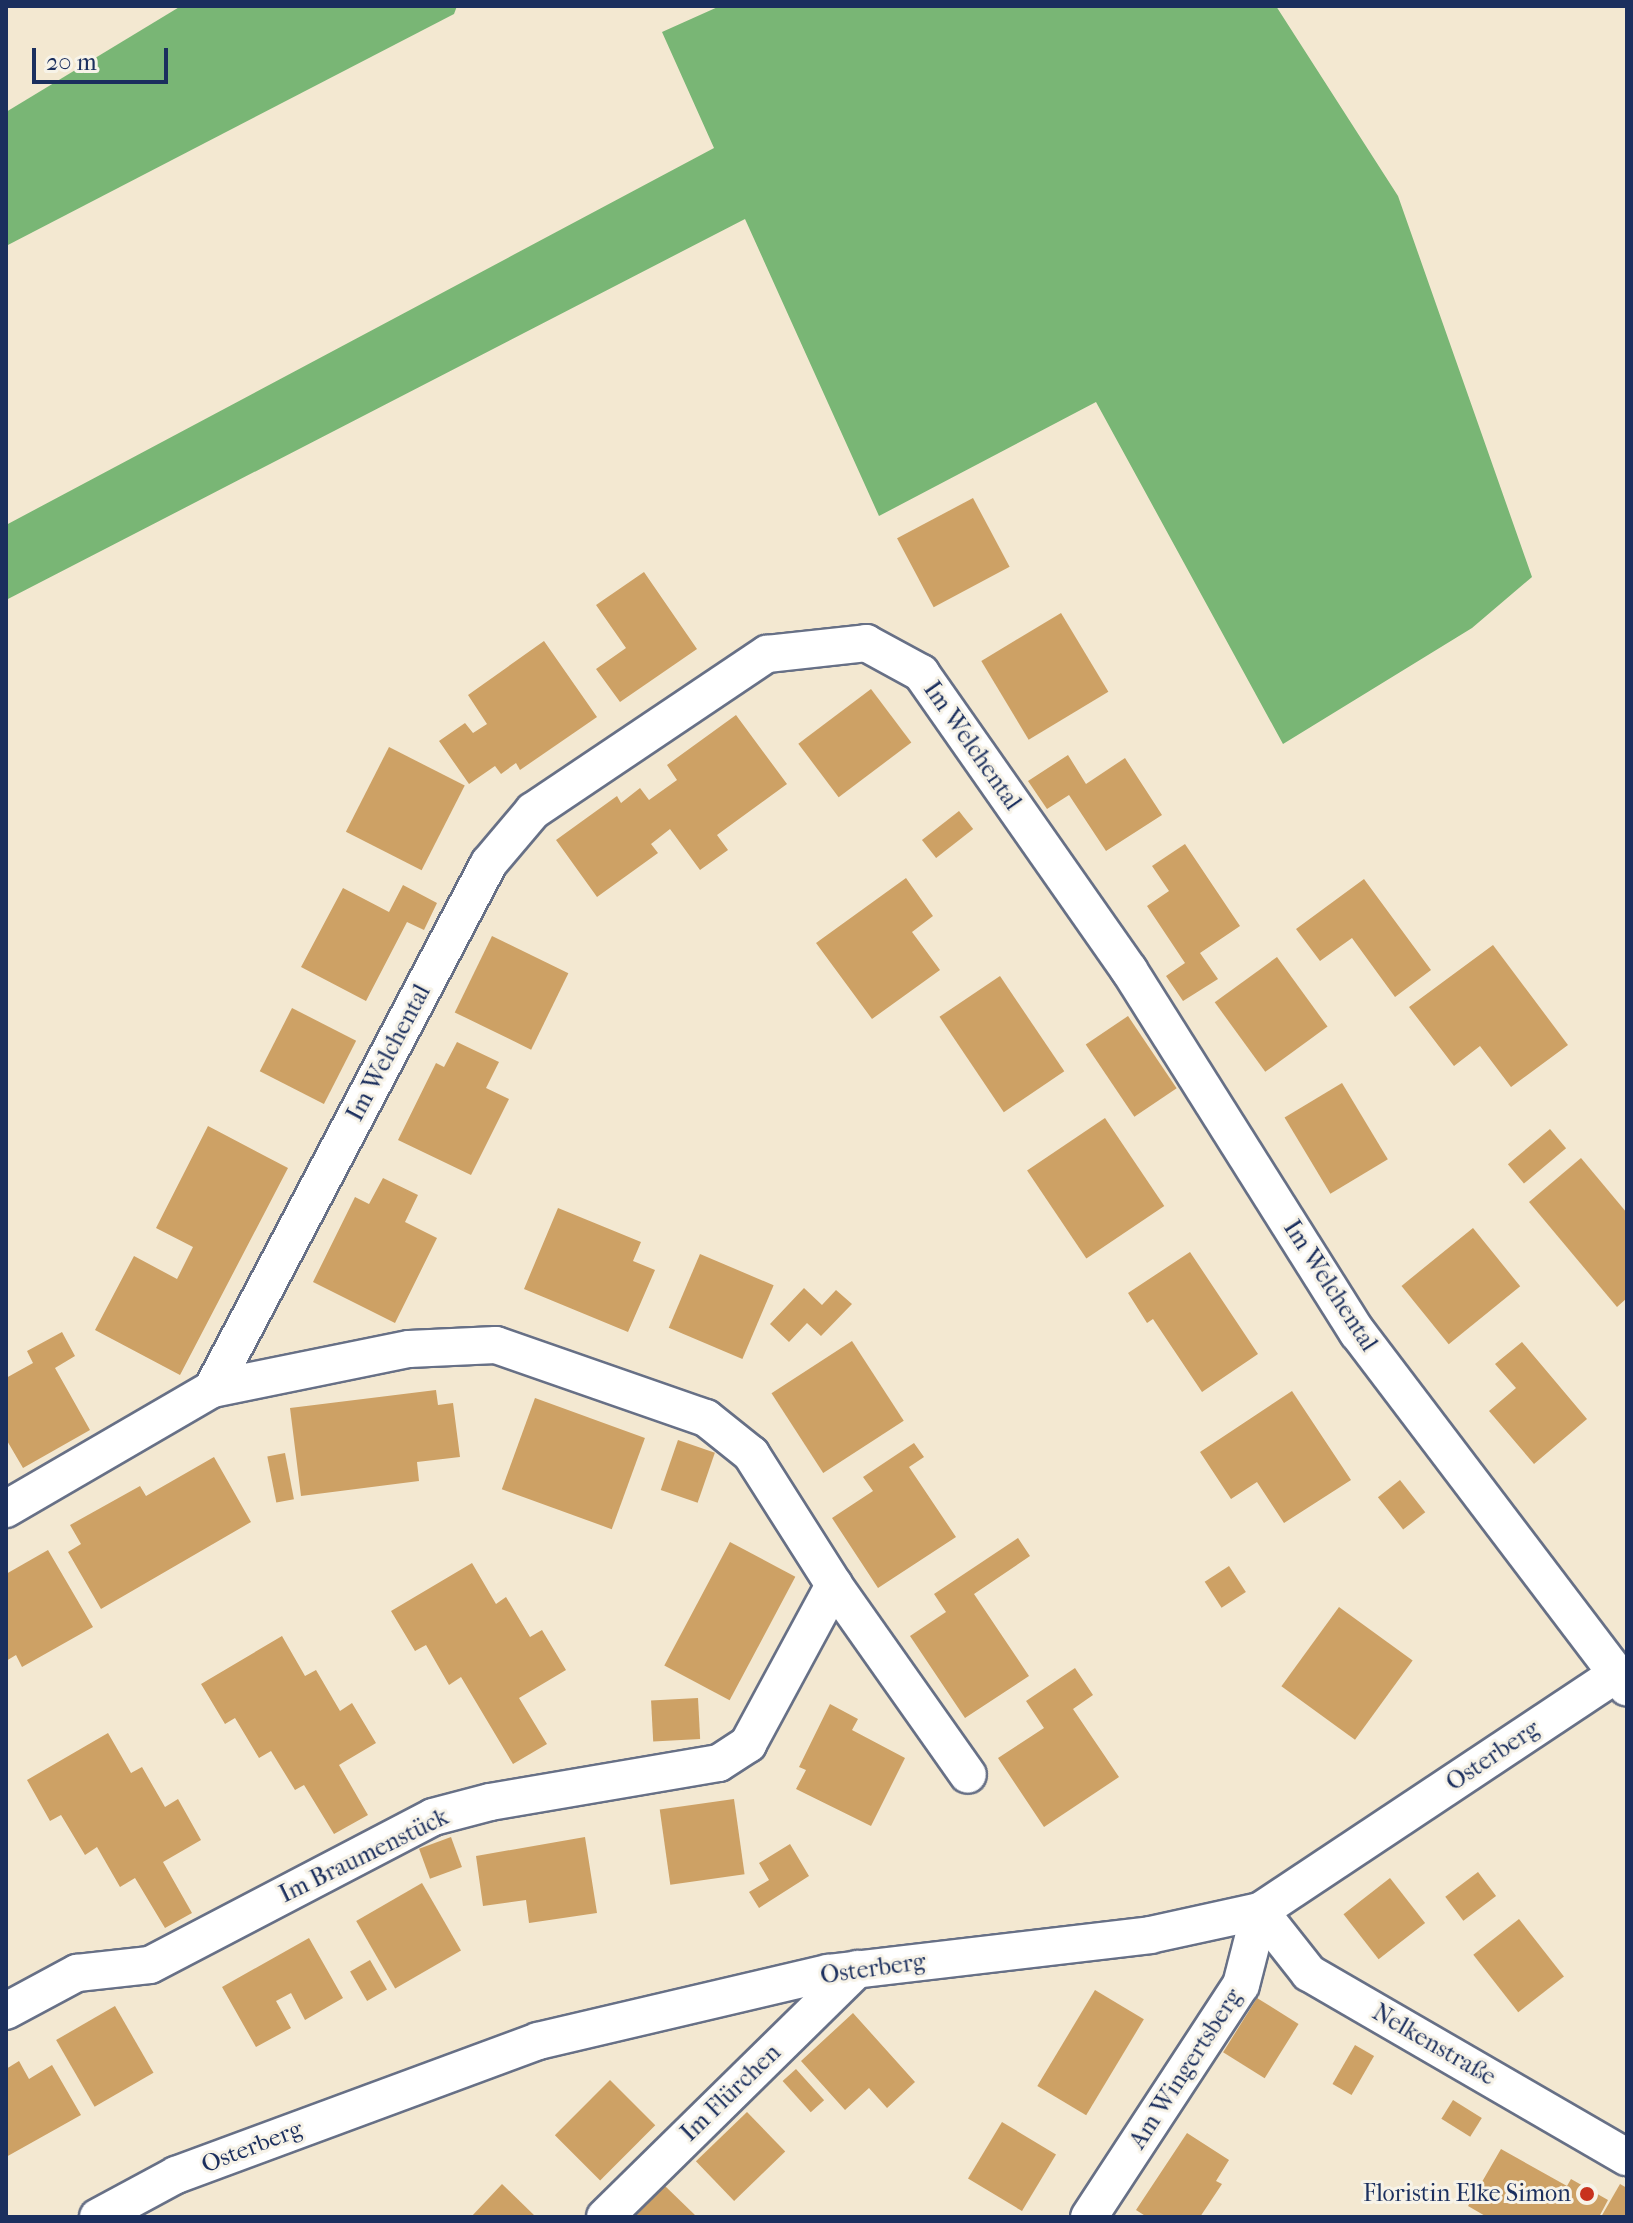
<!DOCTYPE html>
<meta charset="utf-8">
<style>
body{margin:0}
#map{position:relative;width:1633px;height:2223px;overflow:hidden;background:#f3e8d1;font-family:"IM FELL French Canon",serif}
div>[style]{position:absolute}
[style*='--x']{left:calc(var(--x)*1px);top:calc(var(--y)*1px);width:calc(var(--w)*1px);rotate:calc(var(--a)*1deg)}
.forest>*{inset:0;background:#79b675}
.building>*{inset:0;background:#cda165;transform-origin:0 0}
.roads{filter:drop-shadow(2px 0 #677086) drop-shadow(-2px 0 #677086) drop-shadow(0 2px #677086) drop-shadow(0 -2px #677086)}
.minor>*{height:36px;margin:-18px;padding:0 18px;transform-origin:18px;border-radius:18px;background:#fff}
.dots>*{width:22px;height:22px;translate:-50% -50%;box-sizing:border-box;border:4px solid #f7f3e8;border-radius:50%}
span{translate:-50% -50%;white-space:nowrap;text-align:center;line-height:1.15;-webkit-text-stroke:6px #f7f3e8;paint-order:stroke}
.street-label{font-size:24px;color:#1b2f5e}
.poi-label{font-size:24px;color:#1b2f5e}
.right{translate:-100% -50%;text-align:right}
.frame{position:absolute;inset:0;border:8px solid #1b2f5e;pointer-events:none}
.scale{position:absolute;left:32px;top:48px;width:136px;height:36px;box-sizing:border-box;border:4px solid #1b2f5e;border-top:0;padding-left:10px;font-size:24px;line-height:28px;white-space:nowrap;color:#1b2f5e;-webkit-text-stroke:6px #f7f3e8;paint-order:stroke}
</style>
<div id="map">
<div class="forest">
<div style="clip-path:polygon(181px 6px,457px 6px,454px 14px,6px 246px,6px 112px)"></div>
<div style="clip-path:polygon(720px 6px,1276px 6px,1398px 196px,1532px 577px,1472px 628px,1283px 744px,1096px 402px,879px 516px,745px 219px,6px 600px,6px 525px,714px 148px,662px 32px)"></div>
</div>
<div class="building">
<div style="left:973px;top:498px;width:78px;height:86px;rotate:62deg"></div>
<div style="clip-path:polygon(644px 572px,697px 649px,620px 702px,596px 669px,626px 648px,596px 605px)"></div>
<div style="left:1061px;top:613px;width:92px;height:93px;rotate:59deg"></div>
<div style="clip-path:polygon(544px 641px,597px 717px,520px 770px,516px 763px,501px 774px,495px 766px,469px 784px,439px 741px,465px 723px,473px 733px,487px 724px,468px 695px)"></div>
<div style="left:871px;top:689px;width:67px;height:91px;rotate:53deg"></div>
<div style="clip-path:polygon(736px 715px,787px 784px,717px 835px,728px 850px,700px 870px,670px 829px,651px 844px,658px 853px,597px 897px,556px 840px,617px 796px,621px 803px,640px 788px,649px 800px,677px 780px,667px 765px)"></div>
<div style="left:389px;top:747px;width:85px;height:95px;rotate:27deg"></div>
<div style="clip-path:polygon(1068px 755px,1086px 784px,1125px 758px,1162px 815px,1106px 851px,1069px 795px,1047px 809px,1028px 781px)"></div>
<div style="left:959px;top:811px;width:23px;height:47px;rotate:52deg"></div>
<div style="clip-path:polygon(1185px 844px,1240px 926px,1200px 953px,1218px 979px,1183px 1001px,1166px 976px,1185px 963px,1147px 906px,1169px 891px,1152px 866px)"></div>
<div style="clip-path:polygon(906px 878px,933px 916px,912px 932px,940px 970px,872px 1019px,816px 943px)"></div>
<div style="clip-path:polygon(1364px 879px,1431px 970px,1395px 997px,1352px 938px,1320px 961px,1296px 929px)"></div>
<div style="clip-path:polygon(403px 885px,437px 903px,424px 930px,407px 922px,366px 1001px,301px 967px,343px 888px,389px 912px)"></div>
<div style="left:492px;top:936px;width:85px;height:85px;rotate:26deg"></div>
<div style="clip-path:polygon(1493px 945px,1568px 1045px,1511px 1087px,1480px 1046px,1454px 1066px,1409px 1007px)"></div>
<div style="left:1277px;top:957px;width:86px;height:77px;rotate:54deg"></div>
<div style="left:1000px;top:976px;width:115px;height:73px;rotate:56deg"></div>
<div style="left:292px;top:1008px;width:72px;height:71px;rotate:27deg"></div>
<div style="left:1128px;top:1016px;width:87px;height:51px;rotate:56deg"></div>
<div style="clip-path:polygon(457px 1042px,499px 1062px,486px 1088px,509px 1099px,471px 1175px,398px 1140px,436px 1063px,444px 1067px)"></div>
<div style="left:1342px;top:1083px;width:89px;height:67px;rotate:59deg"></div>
<div style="left:1105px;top:1118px;width:106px;height:94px;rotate:56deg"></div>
<div style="clip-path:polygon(208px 1126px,288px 1168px,180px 1375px,95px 1330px,134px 1256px,177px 1279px,193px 1247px,156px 1228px)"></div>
<div style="left:1550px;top:1129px;width:25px;height:55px;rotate:50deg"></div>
<div style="clip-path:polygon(1581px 1158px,1627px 1213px,1627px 1298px,1617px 1307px,1529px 1202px)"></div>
<div style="clip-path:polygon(383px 1178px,418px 1195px,405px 1222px,437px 1238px,395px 1323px,313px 1282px,355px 1197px,369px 1204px)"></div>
<div style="clip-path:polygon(558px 1208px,641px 1242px,633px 1261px,655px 1270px,628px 1332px,524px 1289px)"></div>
<div style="left:1473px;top:1228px;width:75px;height:92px;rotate:51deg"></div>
<div style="clip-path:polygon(1190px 1252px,1258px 1354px,1202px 1392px,1153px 1319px,1147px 1323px,1128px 1293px)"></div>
<div style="left:700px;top:1254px;width:80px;height:80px;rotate:23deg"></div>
<div style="clip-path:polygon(804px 1288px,822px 1305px,836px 1290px,852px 1304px,821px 1336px,807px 1323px,789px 1342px,770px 1324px)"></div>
<div style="clip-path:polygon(62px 1332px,75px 1356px,55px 1368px,90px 1430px,23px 1468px,6px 1439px,6px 1378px,33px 1363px,27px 1351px)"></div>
<div style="left:852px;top:1341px;width:95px;height:96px;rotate:57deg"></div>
<div style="clip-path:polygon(1522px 1342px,1587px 1419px,1534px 1464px,1489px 1411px,1516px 1388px,1495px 1364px)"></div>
<div style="clip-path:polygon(436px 1390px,438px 1405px,453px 1403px,460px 1457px,417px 1462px,419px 1481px,301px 1496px,290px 1408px)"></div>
<div style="clip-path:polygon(1292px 1391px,1351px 1480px,1284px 1523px,1257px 1482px,1231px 1499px,1200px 1452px)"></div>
<div style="left:535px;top:1398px;width:117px;height:97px;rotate:20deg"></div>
<div style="left:678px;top:1440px;width:39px;height:53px;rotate:19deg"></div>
<div style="clip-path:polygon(914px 1443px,924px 1457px,909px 1467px,956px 1537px,878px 1588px,832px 1518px,873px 1491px,863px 1477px)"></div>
<div style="left:285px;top:1453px;width:47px;height:18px;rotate:79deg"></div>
<div style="clip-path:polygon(214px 1457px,251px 1522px,101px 1609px,68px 1552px,81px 1544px,70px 1525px,140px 1486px,146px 1496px)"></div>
<div style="left:1400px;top:1480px;width:41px;height:28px;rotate:52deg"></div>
<div style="clip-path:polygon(1018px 1538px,1030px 1556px,974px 1594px,1029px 1676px,965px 1718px,910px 1636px,946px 1612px,934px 1594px)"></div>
<div style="left:730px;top:1542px;width:74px;height:140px;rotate:28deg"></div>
<div style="clip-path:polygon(48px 1550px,93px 1627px,22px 1667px,16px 1655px,6px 1661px,6px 1574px)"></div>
<div style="clip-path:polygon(472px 1563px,496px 1604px,506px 1597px,530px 1637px,542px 1630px,566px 1670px,519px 1698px,547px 1744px,513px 1764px,461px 1677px,449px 1685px,426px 1645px,415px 1651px,391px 1611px)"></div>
<div style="left:1229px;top:1566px;width:31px;height:29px;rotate:57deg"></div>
<div style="left:1339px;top:1607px;width:91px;height:98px;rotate:36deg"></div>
<div style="clip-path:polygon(282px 1636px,305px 1676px,316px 1670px,340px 1711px,352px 1703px,376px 1743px,339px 1765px,368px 1815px,334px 1834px,304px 1785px,295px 1790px,271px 1751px,259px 1758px,235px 1718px,225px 1724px,201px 1684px)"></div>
<div style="clip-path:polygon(1075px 1668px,1093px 1695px,1073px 1709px,1119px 1777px,1044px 1827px,998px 1758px,1044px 1728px,1026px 1701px)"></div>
<div style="left:698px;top:1698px;width:41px;height:47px;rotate:87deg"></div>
<div style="clip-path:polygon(830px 1704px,858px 1719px,852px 1730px,905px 1758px,871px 1826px,796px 1789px,806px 1770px,799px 1767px)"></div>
<div style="clip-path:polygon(108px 1733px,131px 1773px,142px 1767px,165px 1807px,178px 1799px,201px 1840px,163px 1862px,192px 1913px,165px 1928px,135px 1878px,120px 1887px,97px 1847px,85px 1855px,61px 1815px,50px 1821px,27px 1780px)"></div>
<div style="left:734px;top:1799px;width:76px;height:75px;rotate:82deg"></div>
<div style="left:451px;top:1837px;width:32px;height:34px;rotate:70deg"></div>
<div style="clip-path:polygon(585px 1837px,597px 1913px,529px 1923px,526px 1900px,483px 1906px,476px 1856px)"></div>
<div style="clip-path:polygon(790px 1844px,809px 1876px,759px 1908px,749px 1892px,769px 1880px,759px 1863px)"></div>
<div style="left:1478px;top:1872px;width:30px;height:41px;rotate:53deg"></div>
<div style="left:1390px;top:1878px;width:57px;height:59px;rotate:52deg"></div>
<div style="left:422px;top:1883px;width:78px;height:76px;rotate:60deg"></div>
<div style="left:1519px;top:1919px;width:73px;height:58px;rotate:52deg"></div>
<div style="clip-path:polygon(309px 1938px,343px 1998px,305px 2020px,291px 1993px,276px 2001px,291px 2028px,256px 2047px,222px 1987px)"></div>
<div style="left:370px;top:1960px;width:34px;height:23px;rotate:60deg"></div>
<div style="left:1095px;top:1990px;width:57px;height:112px;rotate:31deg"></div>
<div style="left:1257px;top:1998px;width:49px;height:64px;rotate:32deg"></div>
<div style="left:115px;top:2006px;width:77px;height:68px;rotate:60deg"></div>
<div style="clip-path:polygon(853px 2013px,915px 2082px,887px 2108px,869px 2088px,845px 2110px,801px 2061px)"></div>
<div style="left:1355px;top:2045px;width:22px;height:45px;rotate:30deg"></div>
<div style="clip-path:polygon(19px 2061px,29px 2079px,52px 2065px,81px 2115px,6px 2157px,6px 2069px)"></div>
<div style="left:796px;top:2069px;width:42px;height:18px;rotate:48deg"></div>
<div style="left:610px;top:2080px;width:64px;height:78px;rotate:45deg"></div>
<div style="left:1453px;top:2100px;width:34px;height:22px;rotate:32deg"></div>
<div style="left:747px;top:2112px;width:55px;height:71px;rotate:46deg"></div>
<div style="left:1002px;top:2122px;width:63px;height:66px;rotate:31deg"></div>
<div style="clip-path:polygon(1187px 2133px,1229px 2160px,1216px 2181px,1222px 2184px,1200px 2217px,1147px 2217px,1136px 2210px)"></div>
<div style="clip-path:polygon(1501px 2149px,1567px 2186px,1571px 2179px,1608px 2200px,1599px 2217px,1487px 2217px,1468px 2206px)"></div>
<div style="clip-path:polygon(502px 2184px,536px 2217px,471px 2217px)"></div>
<div style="clip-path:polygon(1620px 2184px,1627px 2188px,1627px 2217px,1601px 2217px)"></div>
<div style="clip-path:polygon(664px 2185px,697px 2217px,633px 2217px)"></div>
</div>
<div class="roads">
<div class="minor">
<div style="--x:212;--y:1389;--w:594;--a:-62.23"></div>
<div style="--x:489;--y:863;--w:68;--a:-49.8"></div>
<div style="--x:533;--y:811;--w:282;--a:-33.9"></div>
<div style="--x:767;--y:654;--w:100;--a:-6.3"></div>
<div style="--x:866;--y:643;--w:63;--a:28.6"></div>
<div style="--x:921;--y:673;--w:363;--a:55"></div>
<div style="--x:1129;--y:970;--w:429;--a:57.8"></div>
<div style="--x:1358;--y:1333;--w:445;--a:52.8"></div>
<div style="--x:6;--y:1509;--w:238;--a:-30.2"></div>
<div style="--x:212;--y:1389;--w:201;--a:-11.5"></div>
<div style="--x:409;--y:1349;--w:87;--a:-2.6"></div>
<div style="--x:496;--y:1345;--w:222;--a:19.2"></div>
<div style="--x:706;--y:1418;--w:58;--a:38.7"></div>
<div style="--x:751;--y:1454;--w:155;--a:57.6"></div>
<div style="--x:834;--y:1585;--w:232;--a:54.8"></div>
<div style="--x:1260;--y:1911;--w:79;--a:51.7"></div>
<div style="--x:1309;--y:1973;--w:367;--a:30.1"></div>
<div style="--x:6;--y:2011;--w:81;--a:-28.2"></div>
<div style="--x:77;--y:1973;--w:73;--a:-6.3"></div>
<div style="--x:150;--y:1965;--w:319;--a:-27.6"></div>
<div style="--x:433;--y:1817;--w:59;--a:-14.7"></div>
<div style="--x:490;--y:1802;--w:232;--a:-9.7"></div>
<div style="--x:719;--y:1763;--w:35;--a:-33"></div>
<div style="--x:748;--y:1744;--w:181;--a:-61.6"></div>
<div style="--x:98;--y:2217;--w:89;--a:-28.3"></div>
<div style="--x:176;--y:2175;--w:386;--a:-20.3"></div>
<div style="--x:538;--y:2041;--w:298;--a:-13.2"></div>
<div style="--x:828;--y:1973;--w:324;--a:-6.7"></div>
<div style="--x:1150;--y:1935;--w:113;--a:-12.3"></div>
<div style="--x:1260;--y:1911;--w:425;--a:-33.6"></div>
<div style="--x:605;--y:2217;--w:354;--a:-44.5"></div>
<div style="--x:1089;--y:2217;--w:277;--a:-56.8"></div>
<div style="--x:1241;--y:1985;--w:76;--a:-75.6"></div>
</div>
</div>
<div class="dots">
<div style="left:1587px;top:2194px;background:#c8321e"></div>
</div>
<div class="street-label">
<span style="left:972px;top:746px;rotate:55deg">Im Welchental</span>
<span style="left:389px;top:1053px;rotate:-62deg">Im Welchental</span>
<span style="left:1330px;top:1286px;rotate:57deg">Im Welchental</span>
<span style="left:1493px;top:1756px;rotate:-34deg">Osterberg</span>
<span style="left:364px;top:1856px;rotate:-26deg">Im Braumenstück</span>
<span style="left:873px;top:1969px;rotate:-8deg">Osterberg</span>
<span style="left:1434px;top:2045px;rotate:30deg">Nelkenstraße</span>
<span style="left:1186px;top:2069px;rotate:-57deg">Am Wingertsberg</span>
<span style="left:731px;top:2093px;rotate:-44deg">Im Flürchen</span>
<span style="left:252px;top:2147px;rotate:-21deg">Osterberg</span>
</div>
<div class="poi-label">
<span class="right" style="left:1571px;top:2194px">Floristin Elke Simon</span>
</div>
<div class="frame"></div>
<div class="scale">20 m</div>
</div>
